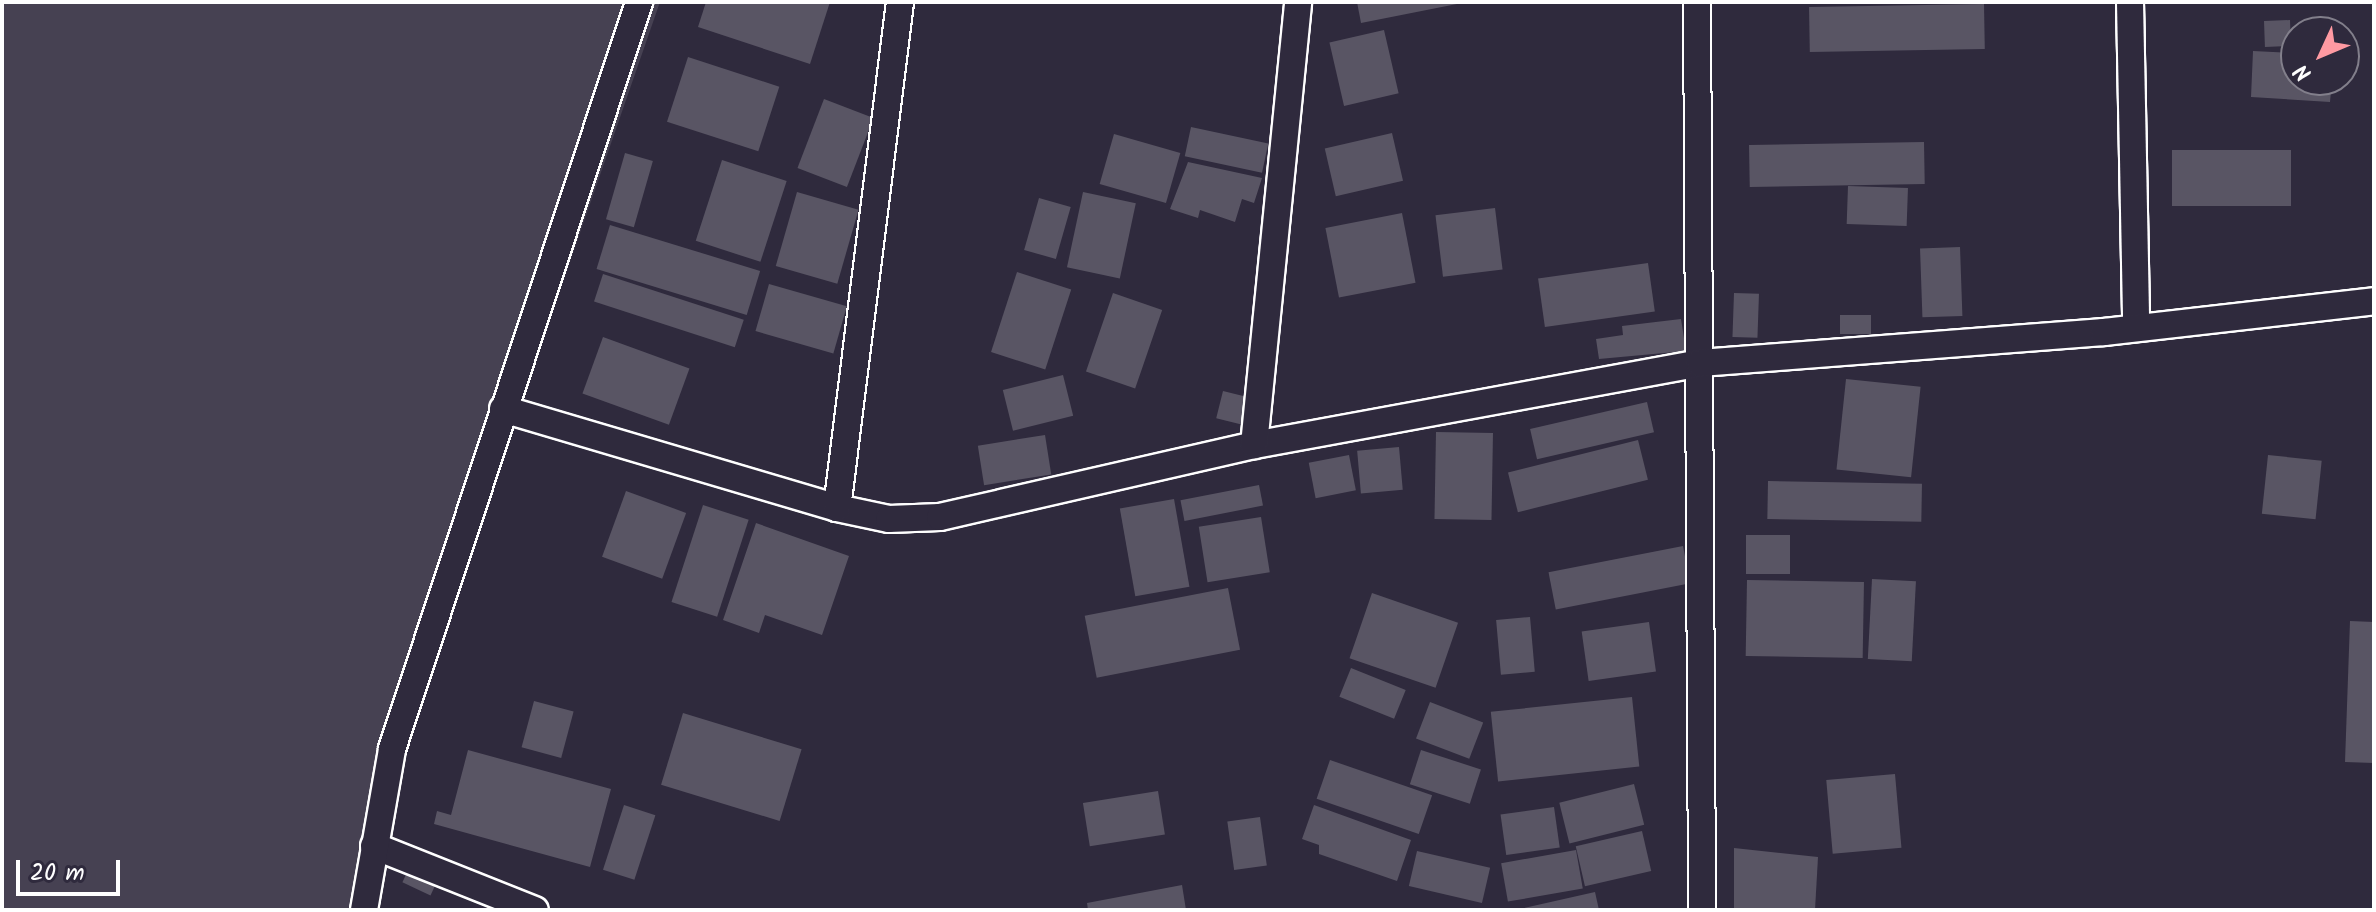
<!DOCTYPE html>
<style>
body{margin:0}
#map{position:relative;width:2376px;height:912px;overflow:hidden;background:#2f2a3d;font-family:Kalam,sans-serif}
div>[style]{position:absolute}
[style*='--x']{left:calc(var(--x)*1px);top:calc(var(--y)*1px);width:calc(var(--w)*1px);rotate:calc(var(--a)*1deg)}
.green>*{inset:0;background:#464152}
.building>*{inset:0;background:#595564;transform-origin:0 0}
.roads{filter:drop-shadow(2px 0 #fff) drop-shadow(-2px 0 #fff) drop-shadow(0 2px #fff) drop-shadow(0 -2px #fff)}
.street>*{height:26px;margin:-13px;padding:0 13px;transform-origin:13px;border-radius:13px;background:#2f2a3d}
span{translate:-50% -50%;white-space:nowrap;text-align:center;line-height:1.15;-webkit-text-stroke:6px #2f2a3d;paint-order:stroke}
.frame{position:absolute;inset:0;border:4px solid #fff;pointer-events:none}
.north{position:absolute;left:2280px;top:16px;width:80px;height:80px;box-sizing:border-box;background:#2f2a3d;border:2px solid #827f8b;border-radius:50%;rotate:226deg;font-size:22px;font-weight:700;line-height:32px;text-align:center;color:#fff}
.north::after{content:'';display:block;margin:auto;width:28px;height:36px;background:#ff9aa2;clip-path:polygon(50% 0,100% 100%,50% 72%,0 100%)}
.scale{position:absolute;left:16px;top:860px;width:104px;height:36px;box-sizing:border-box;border:4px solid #fff;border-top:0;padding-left:10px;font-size:24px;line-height:28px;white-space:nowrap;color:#fff;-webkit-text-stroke:6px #2f2a3d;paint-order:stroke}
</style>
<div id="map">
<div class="green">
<div style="clip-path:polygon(2px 2px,660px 2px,381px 807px,368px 910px,2px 910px)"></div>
</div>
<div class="building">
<div style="clip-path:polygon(706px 2px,830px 2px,810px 64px,698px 27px)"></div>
<div style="clip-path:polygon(1357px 2px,1462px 2px,1462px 3px,1361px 23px)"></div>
<div style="left:1984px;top:4px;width:45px;height:175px;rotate:89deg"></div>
<div style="left:2290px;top:20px;width:26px;height:26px;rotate:88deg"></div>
<div style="left:1384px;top:30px;width:65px;height:56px;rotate:77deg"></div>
<div style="clip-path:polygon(2253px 51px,2296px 53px,2296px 80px,2332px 80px,2330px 102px,2251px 97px)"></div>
<div style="left:688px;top:57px;width:96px;height:68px;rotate:18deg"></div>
<div style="left:824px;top:99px;width:53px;height:74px;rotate:21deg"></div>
<div style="left:1191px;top:127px;width:79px;height:30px;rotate:12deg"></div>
<div style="left:1392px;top:133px;width:49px;height:69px;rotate:77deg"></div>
<div style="left:1114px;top:134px;width:69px;height:52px;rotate:16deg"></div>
<div style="left:1924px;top:142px;width:42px;height:175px;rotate:89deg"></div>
<div style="left:2172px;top:150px;width:119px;height:56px"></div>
<div style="left:625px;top:153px;width:29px;height:69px;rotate:16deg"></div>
<div style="left:722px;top:160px;width:68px;height:85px;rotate:18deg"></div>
<div style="clip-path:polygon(1188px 162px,1262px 178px,1254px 203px,1242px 199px,1235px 222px,1200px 210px,1198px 218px,1170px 209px)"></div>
<div style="left:1848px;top:186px;width:60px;height:38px;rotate:2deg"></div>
<div style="left:797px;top:192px;width:64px;height:77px;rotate:16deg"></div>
<div style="left:1083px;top:192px;width:54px;height:77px;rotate:12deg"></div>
<div style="left:1039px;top:198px;width:33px;height:54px;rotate:16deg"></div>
<div style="left:1495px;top:208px;width:62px;height:60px;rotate:83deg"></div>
<div style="left:1402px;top:213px;width:71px;height:78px;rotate:79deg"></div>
<div style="left:610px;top:225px;width:157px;height:46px;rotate:17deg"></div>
<div style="left:1960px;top:247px;width:69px;height:40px;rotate:88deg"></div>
<div style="left:1648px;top:263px;width:49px;height:111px;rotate:82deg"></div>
<div style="left:1017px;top:272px;width:57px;height:84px;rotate:18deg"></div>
<div style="left:603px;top:274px;width:148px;height:29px;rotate:18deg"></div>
<div style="left:769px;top:284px;width:81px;height:49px;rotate:16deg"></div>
<div style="left:1113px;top:293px;width:52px;height:83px;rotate:19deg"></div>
<div style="left:1734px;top:293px;width:25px;height:44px;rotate:2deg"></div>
<div style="left:1840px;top:315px;width:31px;height:19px"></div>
<div style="clip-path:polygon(1681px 319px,1686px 351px,1599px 359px,1596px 339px,1623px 335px,1622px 326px)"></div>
<div style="left:603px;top:337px;width:92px;height:60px;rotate:20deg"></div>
<div style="left:1063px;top:375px;width:42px;height:62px;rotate:76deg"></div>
<div style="left:1846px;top:379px;width:75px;height:91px;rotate:6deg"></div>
<div style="left:1223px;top:391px;width:25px;height:28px;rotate:14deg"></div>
<div style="left:1647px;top:402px;width:31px;height:120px;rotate:77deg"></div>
<div style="left:1436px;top:432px;width:57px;height:87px;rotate:1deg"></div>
<div style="left:1045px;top:435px;width:40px;height:68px;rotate:81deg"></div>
<div style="left:1638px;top:440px;width:41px;height:134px;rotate:76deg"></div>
<div style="left:1399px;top:447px;width:43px;height:42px;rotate:85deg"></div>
<div style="left:1349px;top:455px;width:36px;height:41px;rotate:79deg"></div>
<div style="left:2268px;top:455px;width:54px;height:59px;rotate:6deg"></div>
<div style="left:1768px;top:481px;width:154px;height:38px;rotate:1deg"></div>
<div style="left:1259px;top:485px;width:21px;height:80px;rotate:79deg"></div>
<div style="left:626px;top:491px;width:64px;height:70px;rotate:20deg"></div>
<div style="left:1174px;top:499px;width:89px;height:55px;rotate:80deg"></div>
<div style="left:703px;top:505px;width:48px;height:102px;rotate:18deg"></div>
<div style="left:1261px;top:517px;width:56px;height:63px;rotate:81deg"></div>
<div style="clip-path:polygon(756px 523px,849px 556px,822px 635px,765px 615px,759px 633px,723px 620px)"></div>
<div style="left:1746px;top:535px;width:44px;height:39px"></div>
<div style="left:1683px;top:546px;width:38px;height:137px;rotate:79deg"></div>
<div style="left:1872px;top:579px;width:44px;height:80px;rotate:3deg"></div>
<div style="left:1747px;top:580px;width:117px;height:76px;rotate:1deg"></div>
<div style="left:1228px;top:588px;width:63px;height:146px;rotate:79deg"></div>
<div style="left:1372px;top:593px;width:91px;height:69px;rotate:19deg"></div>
<div style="left:1530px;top:617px;width:55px;height:34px;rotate:85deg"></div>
<div style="clip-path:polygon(2350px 621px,2374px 622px,2374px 763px,2345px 762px)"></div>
<div style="left:1649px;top:622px;width:50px;height:68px;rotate:82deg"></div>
<div style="left:1351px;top:668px;width:59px;height:31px;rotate:22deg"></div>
<div style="left:1632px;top:697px;width:70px;height:142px;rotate:84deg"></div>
<div style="left:534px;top:701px;width:41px;height:48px;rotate:15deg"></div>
<div style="left:1430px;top:702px;width:57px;height:39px;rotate:21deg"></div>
<div style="left:683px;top:713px;width:124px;height:75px;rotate:17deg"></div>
<div style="clip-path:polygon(468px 750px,611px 789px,590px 867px,434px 824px,437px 811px,451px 815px)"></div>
<div style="left:1421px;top:750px;width:63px;height:36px;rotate:18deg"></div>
<div style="left:1330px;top:760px;width:108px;height:41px;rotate:19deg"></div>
<div style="left:1895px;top:774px;width:74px;height:69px;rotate:85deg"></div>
<div style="left:1634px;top:784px;width:42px;height:77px;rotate:76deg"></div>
<div style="left:1158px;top:791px;width:44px;height:76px;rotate:81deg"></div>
<div style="left:624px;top:805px;width:33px;height:68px;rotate:18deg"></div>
<div style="clip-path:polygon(1314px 805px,1411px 840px,1397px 881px,1319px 854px,1319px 845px,1302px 839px)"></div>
<div style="left:1554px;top:807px;width:41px;height:54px;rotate:82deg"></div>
<div style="left:1260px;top:817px;width:49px;height:33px;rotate:82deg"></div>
<div style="left:1642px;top:831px;width:41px;height:68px;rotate:77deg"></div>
<div style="clip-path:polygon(1734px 848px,1818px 857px,1815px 910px,1734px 910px)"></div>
<div style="left:1576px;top:850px;width:39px;height:76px;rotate:80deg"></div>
<div style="left:1417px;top:851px;width:75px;height:36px;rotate:13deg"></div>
<div style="left:410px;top:866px;width:31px;height:18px;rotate:25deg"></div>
<div style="clip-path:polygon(1182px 885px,1186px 910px,1088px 910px,1087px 903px)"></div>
<div style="clip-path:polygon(1595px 892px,1599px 910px,1520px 910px,1520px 909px)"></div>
</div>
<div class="roads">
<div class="street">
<div style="--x:1697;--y:2;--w:908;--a:89.68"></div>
<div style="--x:2130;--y:2;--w:326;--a:88.9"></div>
<div style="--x:503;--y:409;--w:348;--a:16.5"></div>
<div style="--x:837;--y:508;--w:53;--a:11.9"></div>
<div style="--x:889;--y:519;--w:51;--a:-2.2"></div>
<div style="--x:940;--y:517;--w:322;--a:-12.9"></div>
<div style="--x:1254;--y:445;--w:453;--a:-10.4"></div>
<div style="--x:1700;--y:363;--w:405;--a:-4.4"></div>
<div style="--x:2104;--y:332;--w:272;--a:-6.5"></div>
<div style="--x:1254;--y:445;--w:445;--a:-84.3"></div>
<div style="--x:837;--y:508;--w:510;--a:-82.9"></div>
<div style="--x:374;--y:846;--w:173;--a:21.7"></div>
<div style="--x:364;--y:910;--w:163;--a:-80.1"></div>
<div style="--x:392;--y:749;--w:787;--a:-71.7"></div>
</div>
</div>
<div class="frame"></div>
<div class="north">N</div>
<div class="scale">20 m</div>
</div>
